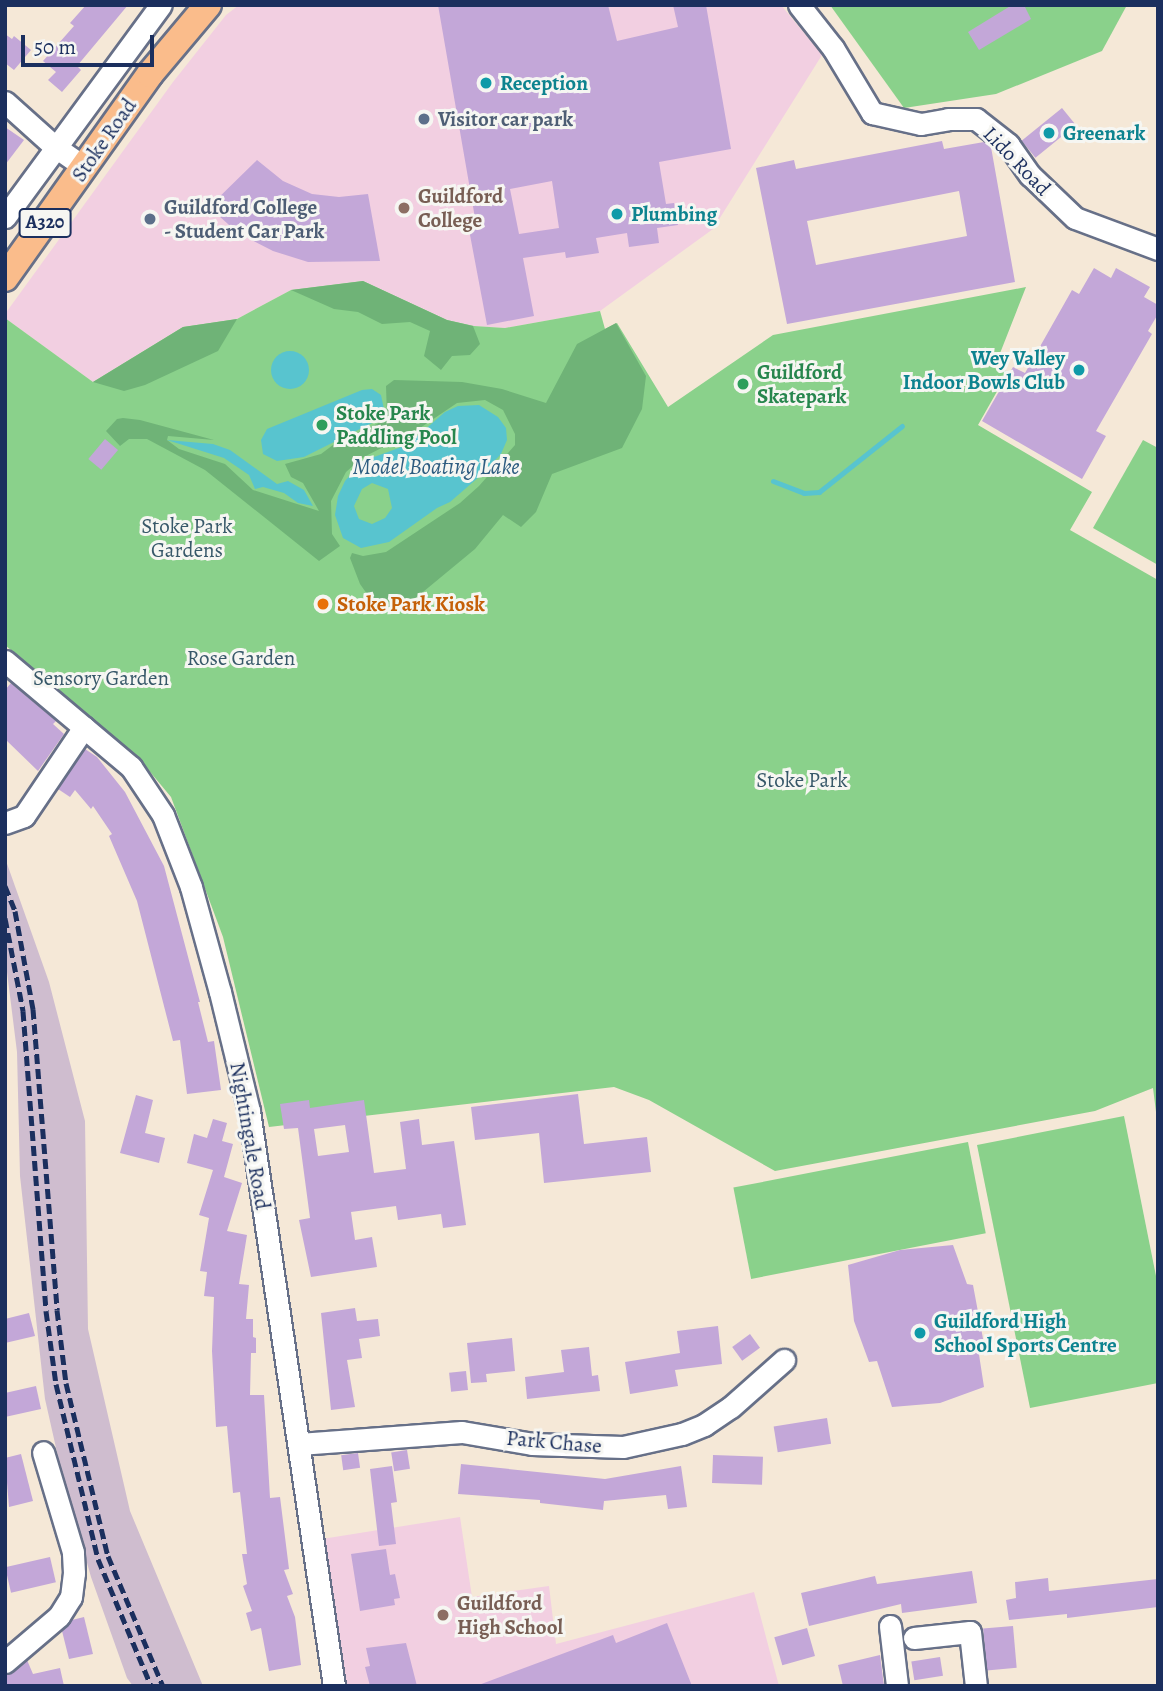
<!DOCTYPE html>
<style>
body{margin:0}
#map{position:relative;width:1163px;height:1691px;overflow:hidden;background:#f5e8d7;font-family:Alegreya,serif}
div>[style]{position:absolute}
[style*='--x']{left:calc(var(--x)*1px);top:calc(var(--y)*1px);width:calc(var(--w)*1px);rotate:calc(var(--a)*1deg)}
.built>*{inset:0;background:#f2cfe1}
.industrial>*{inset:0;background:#cfbdcf}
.green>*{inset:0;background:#8ad18b;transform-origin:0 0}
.forest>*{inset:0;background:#6fb377}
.water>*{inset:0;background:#58c4cf}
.round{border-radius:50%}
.stream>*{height:5px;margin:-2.5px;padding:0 2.5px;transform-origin:2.5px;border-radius:2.5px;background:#58c4cf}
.building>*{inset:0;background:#c3a7d8;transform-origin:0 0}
.roads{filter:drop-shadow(2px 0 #677088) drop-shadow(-2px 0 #677088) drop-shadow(0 2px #677088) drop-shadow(0 -2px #677088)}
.minor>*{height:21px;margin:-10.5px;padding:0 10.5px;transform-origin:10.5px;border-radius:10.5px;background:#fff}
.major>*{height:26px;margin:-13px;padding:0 13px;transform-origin:13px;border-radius:13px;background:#fabc8b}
.rail>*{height:5px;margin-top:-2.5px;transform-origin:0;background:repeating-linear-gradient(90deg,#1b2f5e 0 10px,transparent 0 15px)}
.dots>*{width:19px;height:19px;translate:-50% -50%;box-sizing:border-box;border:4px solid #f6f6f2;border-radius:50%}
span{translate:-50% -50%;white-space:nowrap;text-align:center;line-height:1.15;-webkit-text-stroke:6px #f6f6f2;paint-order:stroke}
.shield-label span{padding:2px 5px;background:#f6f6f2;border:2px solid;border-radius:5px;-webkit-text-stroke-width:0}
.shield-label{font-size:19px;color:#1b2f5e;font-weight:700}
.culture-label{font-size:21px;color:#0d838f;font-weight:700}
.left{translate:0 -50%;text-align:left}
.right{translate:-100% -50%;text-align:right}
.service-label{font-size:21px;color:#4e5e75;font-weight:700}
.street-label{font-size:21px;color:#1b2f5e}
.education-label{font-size:21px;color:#785e54;font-weight:700}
.leisure-label{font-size:21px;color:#27864d;font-weight:700}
.park-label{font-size:21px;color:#375869}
.food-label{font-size:21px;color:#c56008;font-weight:700}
.water-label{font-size:23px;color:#2d5c80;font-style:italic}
.frame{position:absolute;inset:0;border:7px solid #1b2f5e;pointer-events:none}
.scale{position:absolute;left:21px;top:35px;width:133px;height:32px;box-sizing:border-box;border:4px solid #1b2f5e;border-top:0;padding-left:9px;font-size:21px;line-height:24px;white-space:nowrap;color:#1b2f5e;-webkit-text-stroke:5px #f6f6f2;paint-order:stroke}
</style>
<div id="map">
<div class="built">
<div style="clip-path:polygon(239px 5px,781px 5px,822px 55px,713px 229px,600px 311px,505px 328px,473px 326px,447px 320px,363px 281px,291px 290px,237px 319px,183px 327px,93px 382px,5px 318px,5px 314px,173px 82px,226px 15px)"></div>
<div style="clip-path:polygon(460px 1517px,472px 1597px,549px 1586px,556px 1644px,754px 1592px,779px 1686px,343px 1686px,322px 1539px)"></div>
</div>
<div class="industrial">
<div style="clip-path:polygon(5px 858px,49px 982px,85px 1121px,88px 1329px,130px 1511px,203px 1686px,133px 1686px,127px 1678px,91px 1577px,61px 1470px,45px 1399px,20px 1176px,17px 1052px,5px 956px)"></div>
</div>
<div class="green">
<div style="clip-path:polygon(830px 5px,1127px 5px,1102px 51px,996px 94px,904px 108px)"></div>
<div style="clip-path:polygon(363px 281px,447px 320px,474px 326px,505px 328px,600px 311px,605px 329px,617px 323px,668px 407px,773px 335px,1026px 287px,995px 366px,1008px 372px,978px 425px,1092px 492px,1070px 530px,1158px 580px,1158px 1128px,1153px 1088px,1095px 1111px,775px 1171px,649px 1100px,614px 1087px,269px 1127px,223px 937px,171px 797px,141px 761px,5px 645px,5px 318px,93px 382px,183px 327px,237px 319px,291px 290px)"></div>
<div style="clip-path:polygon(1143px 440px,1158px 448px,1158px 565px,1093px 528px)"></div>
<div style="clip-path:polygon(1124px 1116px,1158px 1286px,1158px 1383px,1030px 1408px,977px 1145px)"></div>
<div style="left:968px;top:1142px;width:93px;height:239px;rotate:79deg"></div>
</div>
<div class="forest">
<div style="clip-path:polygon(363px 281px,447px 320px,473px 326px,480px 344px,470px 355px,452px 356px,441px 370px,424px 356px,430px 331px,410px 322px,382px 324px,358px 312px,334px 309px,291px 290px)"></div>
<div style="clip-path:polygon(237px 319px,218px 351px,145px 385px,124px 391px,93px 382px,183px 327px)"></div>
<div style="clip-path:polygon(616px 323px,646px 376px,642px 409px,622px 448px,552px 474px,536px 512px,521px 527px,503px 515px,475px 549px,400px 611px,372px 601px,360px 584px,350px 558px,352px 553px,363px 556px,386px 552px,460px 503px,479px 486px,515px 445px,515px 434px,503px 410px,485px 400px,457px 403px,420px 428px,362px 458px,346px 472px,331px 501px,332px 534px,340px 546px,319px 561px,205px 470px,147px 439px,129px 439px,120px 446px,106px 431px,117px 419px,123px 418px,140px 420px,214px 440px,168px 436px,167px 440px,179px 449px,225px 464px,253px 490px,319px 511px,303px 483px,291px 477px,285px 464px,321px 454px,337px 442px,377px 424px,387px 416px,386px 386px,394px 380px,462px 382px,502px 389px,546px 403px,577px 344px)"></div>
</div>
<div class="water">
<div class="round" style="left:271px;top:351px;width:38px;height:38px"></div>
<div style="clip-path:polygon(372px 389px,381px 395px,384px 409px,374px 422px,304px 457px,277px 461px,263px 454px,261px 440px,267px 429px,362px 390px)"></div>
<div style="clip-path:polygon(evenodd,479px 405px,498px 417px,506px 428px,507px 440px,501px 454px,480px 476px,450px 502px,437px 508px,389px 542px,361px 548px,343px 538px,335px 515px,338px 496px,345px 481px,363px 461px,407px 445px,445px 412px,458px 406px,479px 405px,372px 483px,388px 489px,392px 508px,385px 518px,372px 524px,359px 519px,354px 506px,362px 489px,372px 483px)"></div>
<div style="clip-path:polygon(167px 440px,213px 444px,230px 450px,277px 484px,288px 481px,304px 490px,313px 506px,298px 503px,284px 493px,263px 487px,255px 489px,249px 475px,224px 458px)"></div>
</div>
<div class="stream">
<div style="--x:773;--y:481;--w:33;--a:21"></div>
<div style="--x:804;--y:493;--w:15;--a:-4"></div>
<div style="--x:819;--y:492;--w:106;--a:-38.5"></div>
</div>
<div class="building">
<div style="clip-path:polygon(86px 5px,128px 5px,77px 66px,81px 70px,62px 92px,48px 80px,56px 72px,43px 61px,74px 26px,70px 23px)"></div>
<div style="clip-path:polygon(evenodd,438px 5px,608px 5px,617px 41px,678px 27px,673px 5px,706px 5px,731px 149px,659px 162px,666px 204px,674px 203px,678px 225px,657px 228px,659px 243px,629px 247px,627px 233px,596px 238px,599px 253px,566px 258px,565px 252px,523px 258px,534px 316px,487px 325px,467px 219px,475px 218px,438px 5px,552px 181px,559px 228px,519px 234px,510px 189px,552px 181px)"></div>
<div style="clip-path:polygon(1012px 5px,1024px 5px,1031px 19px,979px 50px,968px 32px)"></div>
<div style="clip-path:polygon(5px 34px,12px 39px,14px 36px,31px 50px,14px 70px,5px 63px)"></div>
<div style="left:1062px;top:108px;width:22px;height:52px;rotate:51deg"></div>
<div style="clip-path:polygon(5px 127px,24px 140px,5px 165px)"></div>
<div style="clip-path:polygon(evenodd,942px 141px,944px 149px,984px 142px,991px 147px,1015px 282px,787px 324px,756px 168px,794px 160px,796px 169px,942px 141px,959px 191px,967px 236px,816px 265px,807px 221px,959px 191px)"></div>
<div style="clip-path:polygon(257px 160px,283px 181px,312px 194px,339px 197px,368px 194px,380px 261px,308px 262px,273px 251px,238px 233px,209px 207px)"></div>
<div style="clip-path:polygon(1094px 268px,1111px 278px,1116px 268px,1150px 287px,1144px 297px,1158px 305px,1158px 314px,1148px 331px,1152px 334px,1096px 431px,1106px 436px,1082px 479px,982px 421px,1013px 367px,1025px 373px,1072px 290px,1079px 294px)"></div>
<div style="left:105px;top:439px;width:17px;height:26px;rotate:40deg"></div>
<div style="clip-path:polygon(11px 683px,56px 721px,53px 724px,64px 734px,38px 771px,5px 739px,5px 690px)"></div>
<div style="clip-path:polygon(85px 749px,97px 757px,125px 792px,164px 866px,200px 1002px,198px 1002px,208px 1042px,214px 1041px,221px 1090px,187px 1094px,180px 1040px,173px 1041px,137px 901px,109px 836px,112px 834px,93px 806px,91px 809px,75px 790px,70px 797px,58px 789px)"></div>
<div style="clip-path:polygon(578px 1094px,584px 1144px,647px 1137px,651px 1172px,544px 1183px,539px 1133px,475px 1140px,471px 1107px)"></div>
<div style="clip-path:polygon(136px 1095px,153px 1100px,145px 1133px,165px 1138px,159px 1163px,120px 1153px)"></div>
<div style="clip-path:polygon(evenodd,309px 1100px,310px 1108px,364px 1100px,374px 1173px,406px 1169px,400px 1122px,419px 1119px,422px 1145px,454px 1141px,466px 1225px,443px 1228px,441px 1214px,398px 1220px,396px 1206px,351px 1212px,355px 1240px,372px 1237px,377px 1267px,311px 1277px,299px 1220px,310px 1218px,298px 1128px,284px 1129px,280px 1104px,309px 1100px,345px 1125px,349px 1152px,318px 1156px,314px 1129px,345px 1125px)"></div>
<div style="clip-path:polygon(213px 1119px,227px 1123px,222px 1141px,233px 1144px,224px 1177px,242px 1183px,227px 1231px,247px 1235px,239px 1284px,249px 1285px,246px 1319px,253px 1319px,253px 1337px,256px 1338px,256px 1353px,251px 1353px,250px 1395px,264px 1395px,270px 1498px,280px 1497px,289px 1569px,284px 1570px,293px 1594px,287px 1596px,295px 1617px,301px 1665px,269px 1671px,261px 1628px,251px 1631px,246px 1613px,252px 1611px,243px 1586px,247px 1584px,242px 1554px,247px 1554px,240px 1492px,233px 1493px,227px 1426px,216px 1427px,212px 1351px,214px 1297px,204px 1296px,207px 1272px,200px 1271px,209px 1218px,199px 1215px,213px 1170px,187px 1163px,194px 1134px,207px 1138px)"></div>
<div style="clip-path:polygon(953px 1245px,967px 1284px,973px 1285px,984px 1344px,978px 1348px,984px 1387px,940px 1403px,892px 1407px,877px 1361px,869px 1362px,854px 1321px,848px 1265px,900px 1250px)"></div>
<div style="clip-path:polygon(355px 1308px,357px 1321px,378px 1319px,380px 1336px,359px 1339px,362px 1358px,347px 1360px,355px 1407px,331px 1410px,321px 1313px)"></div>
<div style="clip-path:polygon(29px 1313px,35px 1336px,5px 1343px,5px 1319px)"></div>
<div style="clip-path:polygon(718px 1326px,722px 1364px,675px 1370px,678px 1386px,630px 1394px,625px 1362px,680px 1353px,677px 1331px)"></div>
<div style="left:750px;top:1334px;width:17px;height:22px;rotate:54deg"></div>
<div style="clip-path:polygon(512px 1338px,515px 1371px,486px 1374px,487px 1382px,471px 1383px,467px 1343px)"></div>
<div style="clip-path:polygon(589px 1347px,592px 1376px,598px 1375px,600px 1391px,527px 1399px,525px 1377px,564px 1372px,561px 1350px)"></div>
<div style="left:466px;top:1371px;width:19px;height:17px;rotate:84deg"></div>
<div style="clip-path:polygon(36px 1386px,41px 1409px,5px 1417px,5px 1393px)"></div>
<div style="left:827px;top:1418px;width:26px;height:54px;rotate:81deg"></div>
<div style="left:407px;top:1450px;width:19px;height:16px;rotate:81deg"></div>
<div style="left:358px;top:1453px;width:15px;height:17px;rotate:82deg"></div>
<div style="clip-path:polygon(21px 1454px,33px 1501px,9px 1507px,5px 1458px)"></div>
<div style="left:713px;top:1455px;width:50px;height:28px;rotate:2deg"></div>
<div style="clip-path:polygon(461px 1464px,605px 1479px,681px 1466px,687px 1507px,668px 1509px,666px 1495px,604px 1501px,603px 1510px,540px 1503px,540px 1500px,458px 1494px)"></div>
<div style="clip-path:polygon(392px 1466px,397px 1502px,391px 1503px,396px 1544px,379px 1546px,370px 1469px)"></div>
<div style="clip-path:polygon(386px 1549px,390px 1575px,395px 1574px,400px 1598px,394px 1599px,395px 1605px,360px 1611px,351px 1554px)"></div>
<div style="left:50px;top:1557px;width:26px;height:46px;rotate:77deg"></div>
<div style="clip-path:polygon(972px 1571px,977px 1603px,902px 1613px,901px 1604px,809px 1626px,801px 1593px,875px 1576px,877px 1584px)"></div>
<div style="clip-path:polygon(1048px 1578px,1049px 1591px,1158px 1579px,1158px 1607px,1067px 1618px,1067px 1614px,1009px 1620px,1006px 1600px,1016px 1598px,1015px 1582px)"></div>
<div style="clip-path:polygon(84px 1617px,93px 1654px,69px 1659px,62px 1631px,72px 1620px)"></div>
<div style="clip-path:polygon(667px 1623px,692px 1686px,476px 1686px,613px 1635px,616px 1643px)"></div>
<div style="left:1013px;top:1626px;width:42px;height:30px;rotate:85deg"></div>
<div style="left:807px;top:1628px;width:29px;height:34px;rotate:74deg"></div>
<div style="clip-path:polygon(406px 1643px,417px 1686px,370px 1686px,365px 1667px,370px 1666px,366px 1648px)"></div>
<div style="clip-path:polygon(880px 1655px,884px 1686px,843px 1686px,838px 1665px)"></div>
<div style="left:940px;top:1657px;width:19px;height:29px;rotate:81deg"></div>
<div style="clip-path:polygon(27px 1660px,33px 1674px,60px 1668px,64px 1686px,5px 1686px,5px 1675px)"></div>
</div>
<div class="roads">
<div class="minor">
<div style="--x:799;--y:5;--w:55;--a:51.7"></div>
<div style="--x:833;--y:48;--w:76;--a:59"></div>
<div style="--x:872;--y:113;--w:50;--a:12.7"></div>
<div style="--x:921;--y:124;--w:27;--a:-10"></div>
<div style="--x:948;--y:119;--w:28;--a:0"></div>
<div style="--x:976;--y:119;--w:41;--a:38"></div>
<div style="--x:1008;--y:144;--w:38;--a:55"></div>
<div style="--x:1030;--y:175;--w:62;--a:43.7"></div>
<div style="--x:1075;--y:218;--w:89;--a:20.5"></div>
<div style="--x:5;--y:102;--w:66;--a:41.9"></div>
<div style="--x:54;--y:146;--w:37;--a:35"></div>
<div style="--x:5;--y:217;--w:263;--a:-53.7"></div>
<div style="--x:5;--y:661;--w:165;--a:40.1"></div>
<div style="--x:131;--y:767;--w:58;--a:56.3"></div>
<div style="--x:163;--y:815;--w:77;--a:68.7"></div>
<div style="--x:191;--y:887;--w:109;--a:74.6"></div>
<div style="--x:220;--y:992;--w:122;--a:76.3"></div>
<div style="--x:249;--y:1111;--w:581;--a:81.59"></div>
<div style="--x:5;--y:823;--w:20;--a:-20"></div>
<div style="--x:24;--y:816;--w:107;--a:-56"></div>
<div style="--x:299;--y:1444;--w:163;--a:-4.2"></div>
<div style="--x:462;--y:1432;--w:71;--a:9.7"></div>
<div style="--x:532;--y:1444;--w:91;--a:1.9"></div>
<div style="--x:623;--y:1447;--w:60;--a:-12.4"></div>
<div style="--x:682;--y:1434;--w:24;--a:-22"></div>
<div style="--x:704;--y:1425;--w:32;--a:-34"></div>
<div style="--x:731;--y:1407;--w:71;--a:-41.6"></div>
<div style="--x:890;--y:1626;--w:60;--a:83.3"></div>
<div style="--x:914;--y:1638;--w:56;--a:-6.1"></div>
<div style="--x:970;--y:1632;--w:54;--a:83.7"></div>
<div style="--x:5;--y:1662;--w:71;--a:-40.4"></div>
<div style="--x:59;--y:1616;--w:22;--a:-58"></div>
<div style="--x:71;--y:1597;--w:24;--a:-83"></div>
<div style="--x:74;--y:1573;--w:21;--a:-93"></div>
<div style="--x:73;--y:1552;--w:104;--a:-106.7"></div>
</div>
<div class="major">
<div style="--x:5;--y:278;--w:250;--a:-54.6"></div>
<div style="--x:150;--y:74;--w:90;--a:-50"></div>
</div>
</div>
<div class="rail">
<div style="--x:5;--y:886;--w:27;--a:68"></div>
<div style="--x:15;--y:911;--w:100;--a:79.6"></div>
<div style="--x:33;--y:1009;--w:302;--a:85.4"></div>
<div style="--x:57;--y:1310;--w:74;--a:83"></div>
<div style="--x:66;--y:1383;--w:178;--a:76.4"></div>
<div style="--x:108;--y:1556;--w:141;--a:67.1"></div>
<div style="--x:5;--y:918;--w:95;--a:79"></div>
<div style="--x:23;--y:1011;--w:301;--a:85.6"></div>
<div style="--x:46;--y:1311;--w:74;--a:82.2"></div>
<div style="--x:56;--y:1384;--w:180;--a:76.5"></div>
<div style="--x:98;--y:1559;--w:138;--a:67.3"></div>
</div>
<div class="dots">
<div style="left:486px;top:83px;background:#0f9aa8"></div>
<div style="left:424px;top:119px;background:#5c6f8a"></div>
<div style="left:1049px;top:133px;background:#0f9aa8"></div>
<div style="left:404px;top:208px;background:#8d6e63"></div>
<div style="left:617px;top:214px;background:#0f9aa8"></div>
<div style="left:150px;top:219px;background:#5c6f8a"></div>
<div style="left:1079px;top:370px;background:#0f9aa8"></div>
<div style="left:743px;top:384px;background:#2e9e5b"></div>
<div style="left:322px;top:425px;background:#2e9e5b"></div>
<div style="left:323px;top:604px;background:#e8710a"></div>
<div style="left:920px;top:1333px;background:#0f9aa8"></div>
<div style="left:443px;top:1615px;background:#8d6e63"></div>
</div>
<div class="shield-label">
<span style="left:45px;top:223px">A320</span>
</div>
<div class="culture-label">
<span class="left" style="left:500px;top:83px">Reception</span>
<span class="left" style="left:1063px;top:133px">Greenark</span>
<span class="left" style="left:631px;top:214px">Plumbing</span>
<span class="right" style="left:1065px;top:370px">Wey Valley<br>Indoor Bowls Club</span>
<span class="left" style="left:934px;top:1333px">Guildford High<br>School Sports Centre</span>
</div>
<div class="service-label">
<span class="left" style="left:438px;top:119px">Visitor car park</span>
<span class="left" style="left:164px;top:219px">Guildford College<br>- Student Car Park</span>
</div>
<div class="street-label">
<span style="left:104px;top:140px;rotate:-55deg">Stoke Road</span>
<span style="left:1017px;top:161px;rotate:46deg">Lido Road</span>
<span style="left:250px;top:1136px;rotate:80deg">Nightingale Road</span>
<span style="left:554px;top:1442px;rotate:5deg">Park Chase</span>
</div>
<div class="education-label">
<span class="left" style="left:418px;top:208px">Guildford<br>College</span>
<span class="left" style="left:457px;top:1615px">Guildford<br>High School</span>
</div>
<div class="leisure-label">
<span class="left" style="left:757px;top:384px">Guildford<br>Skatepark</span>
<span class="left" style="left:336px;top:425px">Stoke Park<br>Paddling Pool</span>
</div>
<div class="park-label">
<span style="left:187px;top:538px">Stoke Park<br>Gardens</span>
<span style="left:241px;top:658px">Rose Garden</span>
<span style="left:101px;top:678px">Sensory Garden</span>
<span style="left:802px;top:780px">Stoke Park</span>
</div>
<div class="food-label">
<span class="left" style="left:337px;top:604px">Stoke Park Kiosk</span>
</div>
<div class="water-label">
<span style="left:436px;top:467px">Model Boating Lake</span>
</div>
<div class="frame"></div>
<div class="scale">50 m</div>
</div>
